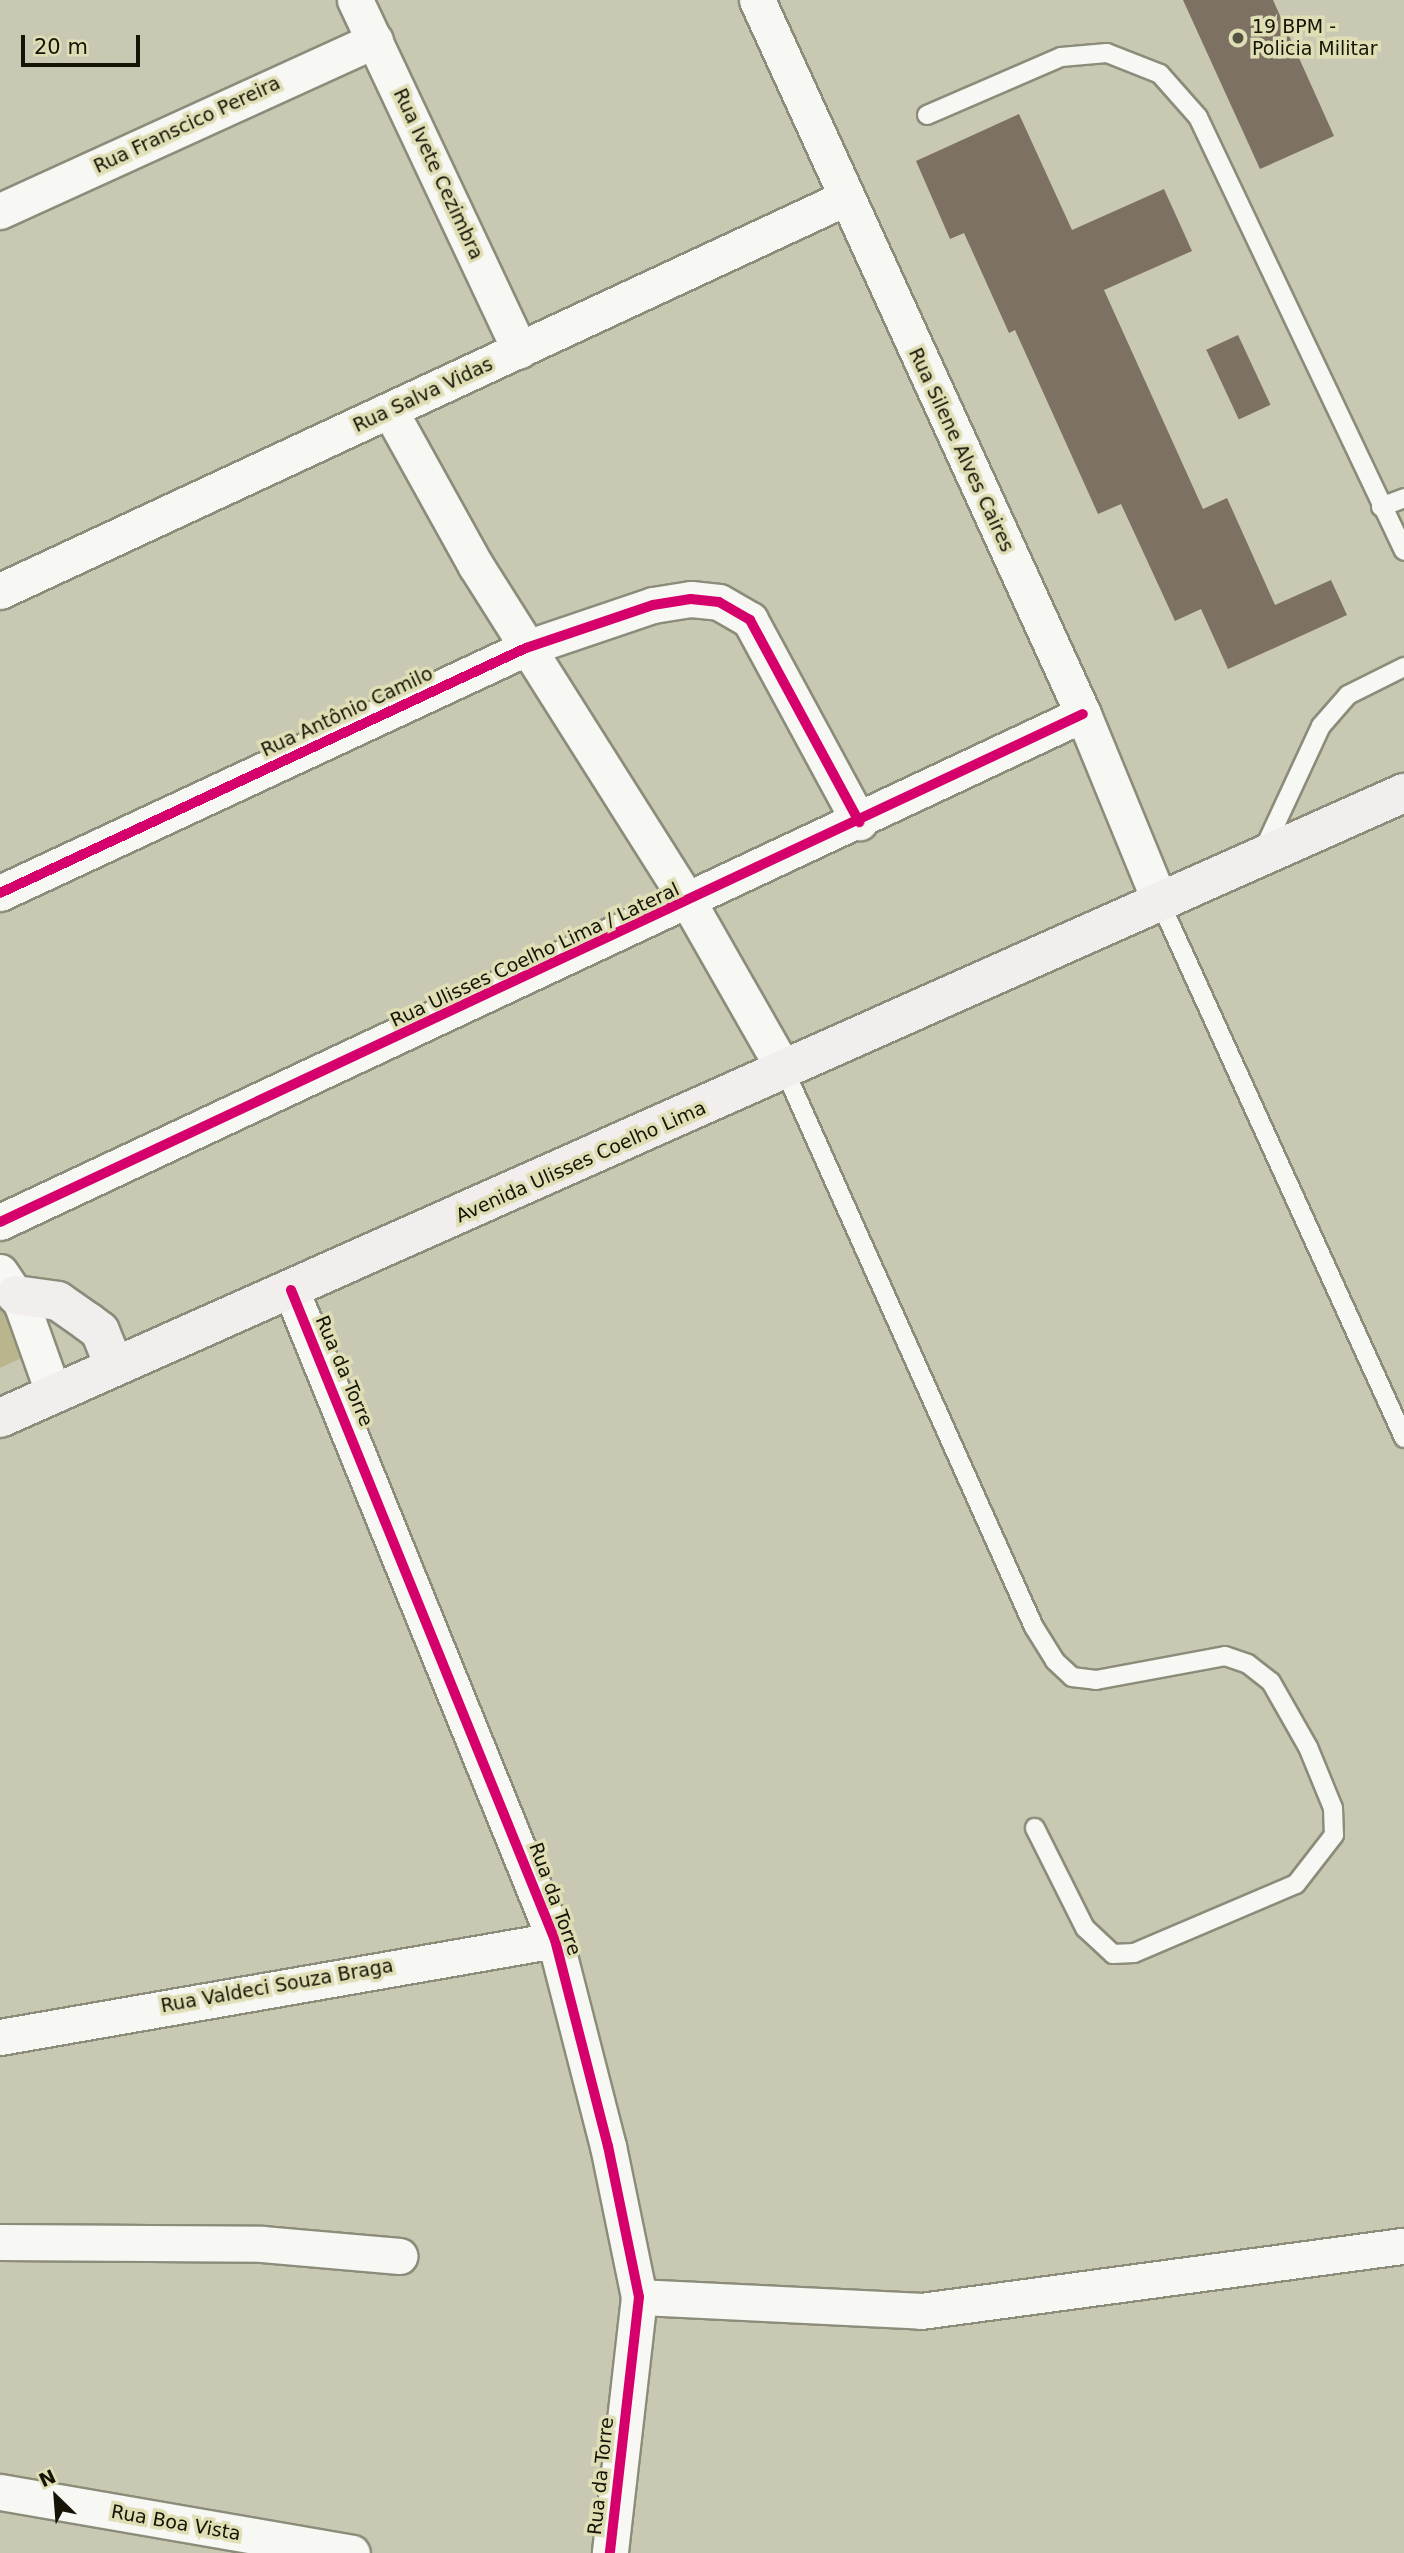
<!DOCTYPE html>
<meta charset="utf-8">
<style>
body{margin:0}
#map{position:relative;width:1404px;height:2553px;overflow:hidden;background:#c9c8b2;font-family:"DejaVu Sans",sans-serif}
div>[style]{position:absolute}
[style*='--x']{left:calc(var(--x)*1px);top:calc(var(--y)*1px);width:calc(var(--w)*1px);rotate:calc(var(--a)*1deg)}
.green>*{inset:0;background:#b9b68d}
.building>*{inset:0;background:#7c7162;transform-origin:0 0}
.roads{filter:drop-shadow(2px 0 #8c8c7b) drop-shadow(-2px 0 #8c8c7b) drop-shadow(0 2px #8c8c7b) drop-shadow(0 -2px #8c8c7b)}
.lane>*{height:18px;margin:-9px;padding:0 9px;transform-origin:9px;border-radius:9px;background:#f7f7f3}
.street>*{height:35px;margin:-17.5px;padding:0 17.5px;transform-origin:17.5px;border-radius:17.5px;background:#f7f7f3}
.primary>*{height:38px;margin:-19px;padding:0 19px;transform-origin:19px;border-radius:19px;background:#f2eeed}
.cycleway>*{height:10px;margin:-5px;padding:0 5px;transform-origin:5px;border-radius:5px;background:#d6006c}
.dots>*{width:19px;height:19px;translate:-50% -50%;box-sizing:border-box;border:4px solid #e0deb5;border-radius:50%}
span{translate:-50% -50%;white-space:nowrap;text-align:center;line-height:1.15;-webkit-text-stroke:7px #e0deb5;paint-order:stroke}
.poi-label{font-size:19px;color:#151406}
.left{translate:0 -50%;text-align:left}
.street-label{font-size:19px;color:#151406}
.north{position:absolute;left:21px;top:2462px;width:70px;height:70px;-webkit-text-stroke:5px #e0deb5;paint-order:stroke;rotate:335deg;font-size:19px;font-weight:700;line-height:28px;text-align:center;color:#151406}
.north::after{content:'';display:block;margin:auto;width:24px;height:32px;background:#151406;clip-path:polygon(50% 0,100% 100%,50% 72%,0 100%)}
.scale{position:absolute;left:21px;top:35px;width:119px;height:32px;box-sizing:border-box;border:4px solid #151406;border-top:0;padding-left:9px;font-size:21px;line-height:24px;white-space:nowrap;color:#151406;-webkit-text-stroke:5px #e0deb5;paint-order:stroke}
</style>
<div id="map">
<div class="green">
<div style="clip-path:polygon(0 1251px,36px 1351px,0 1368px)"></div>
</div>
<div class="building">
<div style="clip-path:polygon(1183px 0,1273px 0,1334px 136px,1260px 169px)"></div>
<div style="clip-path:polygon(1019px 114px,1072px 230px,1164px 189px,1192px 251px,1104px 290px,1203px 509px,1227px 498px,1275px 605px,1331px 580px,1347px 615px,1228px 669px,1201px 609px,1175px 621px,1121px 504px,1098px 514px,1015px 330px,1009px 333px,964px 233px,950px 239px,916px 161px)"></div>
<div style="left:1238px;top:335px;width:77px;height:35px;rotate:65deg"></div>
</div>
<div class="roads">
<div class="lane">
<div style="--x:927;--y:115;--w:146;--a:-23.4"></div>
<div style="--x:1061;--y:57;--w:46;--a:-5"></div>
<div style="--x:1107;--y:53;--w:57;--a:21.6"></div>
<div style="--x:1160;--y:74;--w:57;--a:48.5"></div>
<div style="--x:1198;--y:117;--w:480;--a:64.6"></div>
<div style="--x:1381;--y:507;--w:25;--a:-21"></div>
<div style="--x:1263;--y:851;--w:138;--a:-65.1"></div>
<div style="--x:1321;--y:726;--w:41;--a:-48.9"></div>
<div style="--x:1348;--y:695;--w:63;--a:-26.6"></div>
<div style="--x:1160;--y:902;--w:589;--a:65.52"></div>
<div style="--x:785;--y:1071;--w:609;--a:65.88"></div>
<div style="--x:1034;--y:1627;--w:40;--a:58"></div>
<div style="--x:1055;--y:1661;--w:23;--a:43"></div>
<div style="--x:1072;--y:1677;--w:24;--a:7"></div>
<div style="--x:1096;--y:1680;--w:131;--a:-10.5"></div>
<div style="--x:1225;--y:1656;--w:24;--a:19"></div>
<div style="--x:1248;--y:1664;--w:29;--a:38"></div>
<div style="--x:1271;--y:1682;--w:75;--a:60.4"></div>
<div style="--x:1308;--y:1747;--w:66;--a:67.7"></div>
<div style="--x:1333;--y:1808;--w:27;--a:88"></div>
<div style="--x:1334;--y:1835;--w:62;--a:127.8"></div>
<div style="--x:1296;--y:1884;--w:176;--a:156.9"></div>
<div style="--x:1134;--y:1953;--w:21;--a:177"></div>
<div style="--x:1113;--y:1954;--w:38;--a:-137"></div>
<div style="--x:1085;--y:1928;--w:112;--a:-116.6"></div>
</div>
<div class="street">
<div style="--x:355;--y:0;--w:387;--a:64.8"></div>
<div style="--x:757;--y:0;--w:785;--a:65.46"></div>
<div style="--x:1083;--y:714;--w:203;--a:67.7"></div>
<div style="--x:0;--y:211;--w:412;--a:-24.5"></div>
<div style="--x:390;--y:411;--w:177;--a:61"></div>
<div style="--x:476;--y:566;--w:399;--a:57.7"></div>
<div style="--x:689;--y:903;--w:193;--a:60.3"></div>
<div style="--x:0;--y:591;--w:932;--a:-24.94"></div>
<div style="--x:0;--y:893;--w:580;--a:-24.98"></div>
<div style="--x:526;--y:648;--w:134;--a:-18.7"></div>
<div style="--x:653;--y:605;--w:38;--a:-9"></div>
<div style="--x:691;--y:599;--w:28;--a:6"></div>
<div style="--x:719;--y:602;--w:36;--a:30"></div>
<div style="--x:750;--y:620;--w:230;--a:61.6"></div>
<div style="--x:0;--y:1222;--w:1196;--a:-25.13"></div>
<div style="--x:0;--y:1272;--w:40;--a:56"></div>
<div style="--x:22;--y:1305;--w:92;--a:70.4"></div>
<div style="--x:291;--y:1290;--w:702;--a:67.9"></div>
<div style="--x:555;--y:1940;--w:213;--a:75.6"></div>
<div style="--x:608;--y:2146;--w:154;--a:78.4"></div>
<div style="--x:639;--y:2297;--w:258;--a:96.5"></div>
<div style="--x:0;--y:2037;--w:563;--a:-9.91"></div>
<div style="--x:0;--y:2242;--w:262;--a:0.4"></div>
<div style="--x:262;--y:2244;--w:138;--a:5"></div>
<div style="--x:639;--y:2297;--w:282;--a:2.8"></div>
<div style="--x:921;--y:2311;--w:487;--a:-7.7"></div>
<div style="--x:0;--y:2492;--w:357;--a:9.8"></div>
</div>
<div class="primary">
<div style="--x:16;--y:1295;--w:42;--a:8.1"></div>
<div style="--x:58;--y:1301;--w:37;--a:35"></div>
<div style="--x:88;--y:1322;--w:15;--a:37"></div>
<div style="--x:100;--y:1331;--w:37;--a:68"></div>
<div style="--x:0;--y:1418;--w:1537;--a:-24"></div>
</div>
</div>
<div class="cycleway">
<div style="--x:0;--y:893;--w:580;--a:-24.98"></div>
<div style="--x:526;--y:648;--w:134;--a:-18.7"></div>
<div style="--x:653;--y:605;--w:38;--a:-9"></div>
<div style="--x:691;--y:599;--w:28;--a:6"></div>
<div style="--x:719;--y:602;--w:36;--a:30"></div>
<div style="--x:750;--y:620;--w:230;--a:61.6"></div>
<div style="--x:0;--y:1222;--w:1196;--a:-25.13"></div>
<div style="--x:291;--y:1290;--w:702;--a:67.9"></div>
<div style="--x:555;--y:1940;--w:213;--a:75.6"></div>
<div style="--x:608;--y:2146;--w:154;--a:78.4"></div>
<div style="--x:639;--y:2297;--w:258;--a:96.5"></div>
</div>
<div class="dots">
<div style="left:1238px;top:38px;background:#545342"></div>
</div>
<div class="poi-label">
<span class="left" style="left:1252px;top:38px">19 BPM -<br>Policia Militar</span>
</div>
<div class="street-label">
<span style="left:187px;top:125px;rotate:-25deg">Rua Franscico Pereira</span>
<span style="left:438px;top:174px;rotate:65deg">Rua Ivete Cezimbra</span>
<span style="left:423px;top:395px;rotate:-25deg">Rua Salva Vidas</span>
<span style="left:961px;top:450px;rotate:65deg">Rua Silene Alves Caires</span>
<span style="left:347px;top:712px;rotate:-25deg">Rua Antônio Camilo</span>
<span style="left:535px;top:955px;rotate:-25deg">Rua Ulisses Coelho Lima / Lateral</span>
<span style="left:581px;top:1162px;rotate:-24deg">Avenida Ulisses Coelho Lima</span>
<span style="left:344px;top:1371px;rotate:67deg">Rua da Torre</span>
<span style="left:555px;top:1899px;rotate:70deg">Rua da Torre</span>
<span style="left:277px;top:1986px;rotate:-10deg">Rua Valdeci Souza Braga</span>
<span style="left:601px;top:2476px;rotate:-84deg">Rua da Torre</span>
<span style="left:176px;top:2523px;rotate:10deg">Rua Boa Vista</span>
</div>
<div class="north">N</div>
<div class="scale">20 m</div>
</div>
